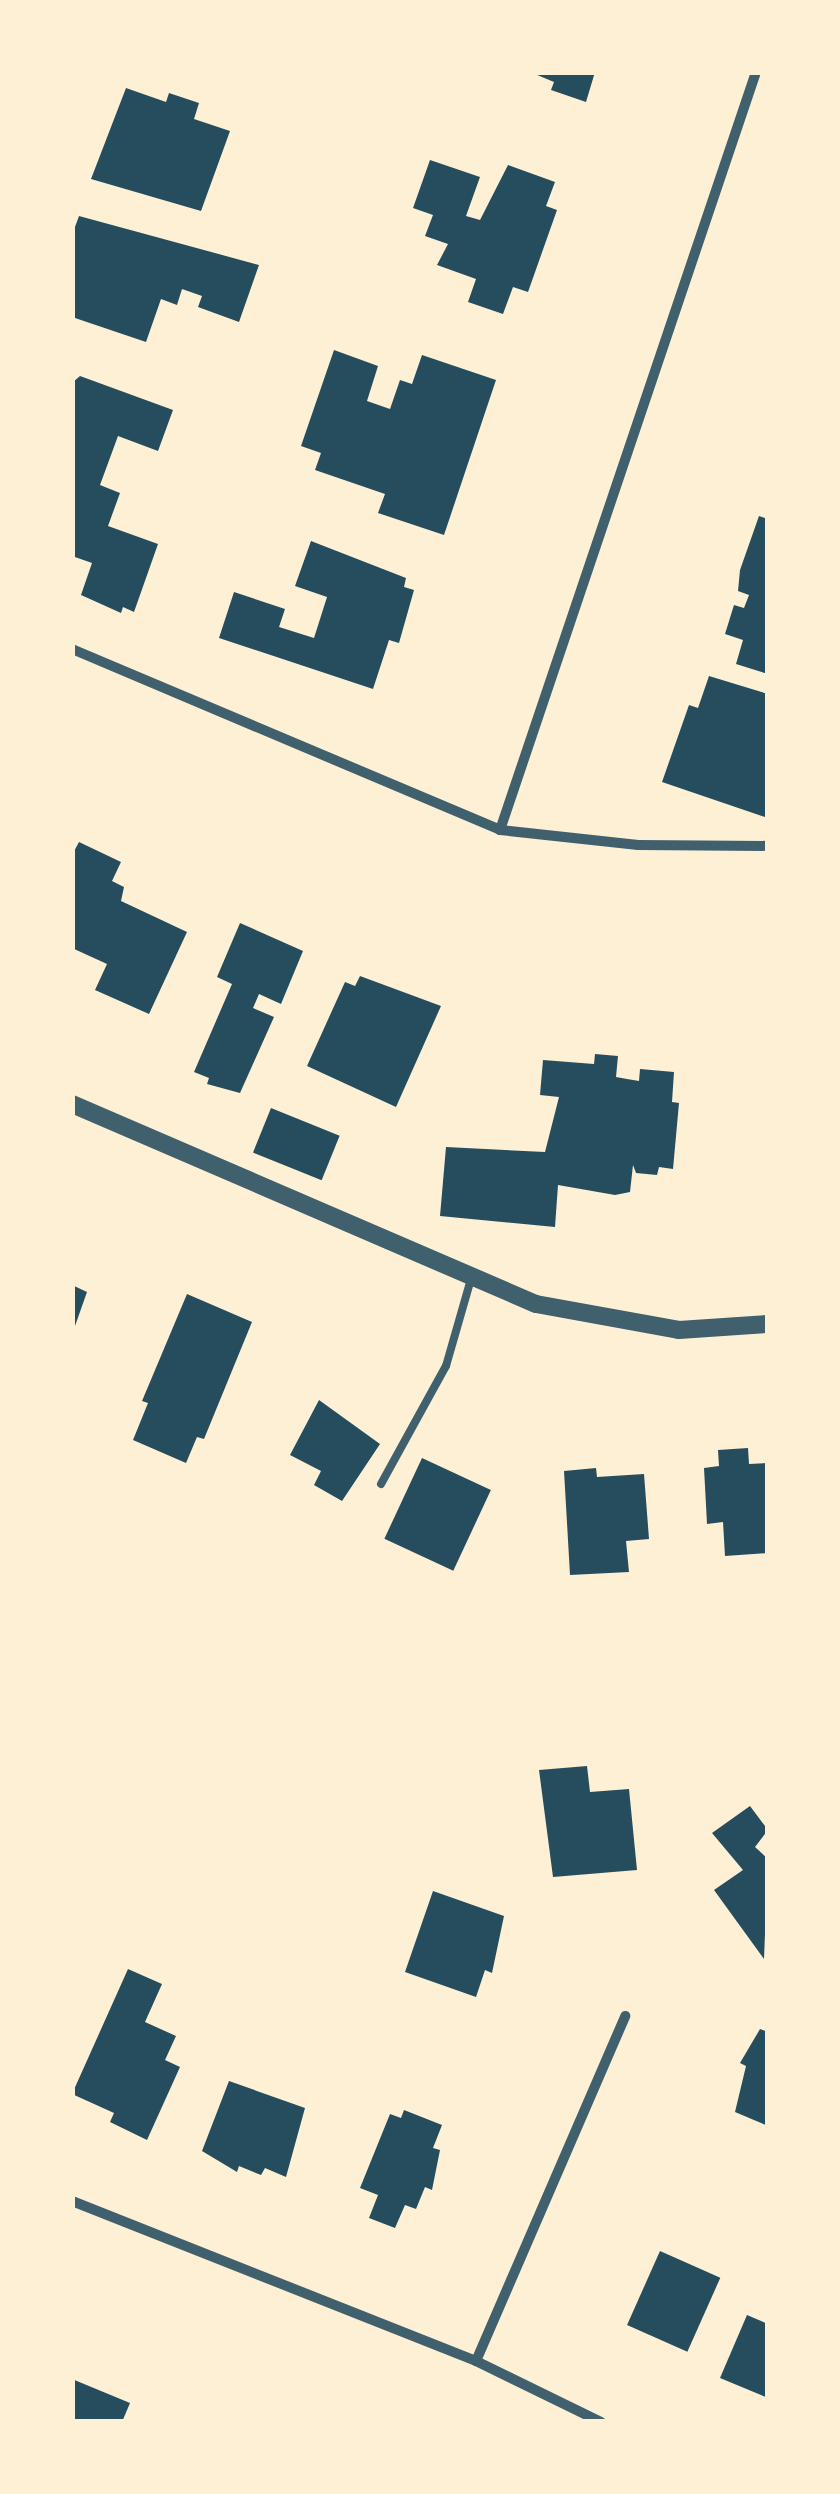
<!DOCTYPE html>
<style>
body{margin:0}
#map{position:relative;width:840px;height:2494px;overflow:hidden;background:#fdf0d5;font-family:Spectral,serif}
div>[style]{position:absolute}
[style*='--x']{left:calc(var(--x)*1px);top:calc(var(--y)*1px);width:calc(var(--w)*1px);rotate:calc(var(--a)*1deg)}
.building>*{inset:0;background:#264d5e;transform-origin:0 0}
.service>*{height:8px;margin:-4px;padding:0 4px;transform-origin:4px;border-radius:4px;background:#3f606c}
.minor>*{height:10px;margin:-5px;padding:0 5px;transform-origin:5px;border-radius:5px;background:#3f606c}
.tertiary>*{height:18px;margin:-9px;padding:0 9px;transform-origin:9px;border-radius:9px;background:#3f606c}
span{translate:-50% -50%;white-space:nowrap;text-align:center;line-height:1.15;-webkit-text-stroke:10px #fdf0d5;paint-order:stroke}
.frame{position:absolute;inset:0;border:75px solid #fdf0d5;pointer-events:none}
</style>
<div id="map">
<div class="building">
<div style="clip-path:polygon(530px 72px,595px 72px,586px 102px,551px 90px,554px 82px)"></div>
<div style="clip-path:polygon(126px 88px,166px 102px,169px 93px,199px 103px,194px 119px,230px 131px,201px 211px,91px 179px)"></div>
<div style="clip-path:polygon(430px 160px,480px 177px,466px 216px,480px 220px,508px 165px,555px 182px,546px 206px,557px 210px,528px 292px,513px 287px,503px 314px,468px 302px,476px 279px,437px 265px,448px 244px,425px 236px,433px 215px,413px 208px)"></div>
<div style="clip-path:polygon(79px 216px,259px 265px,239px 322px,198px 307px,202px 296px,182px 289px,177px 305px,161px 299px,146px 342px,72px 317px,72px 235px)"></div>
<div style="clip-path:polygon(334px 350px,378px 366px,367px 401px,390px 409px,400px 380px,412px 384px,422px 355px,496px 380px,444px 535px,378px 513px,385px 494px,315px 470px,321px 453px,301px 446px)"></div>
<div style="clip-path:polygon(80px 376px,173px 410px,158px 451px,118px 436px,100px 485px,120px 493px,108px 526px,158px 544px,134px 612px,123px 607px,121px 613px,81px 595px,92px 563px,72px 556px,72px 383px)"></div>
<div style="clip-path:polygon(759px 516px,768px 519px,768px 674px,736px 664px,743px 640px,725px 634px,734px 605px,744px 608px,749px 595px,738px 591px,740px 570px)"></div>
<div style="clip-path:polygon(311px 541px,406px 578px,404px 587px,414px 590px,399px 643px,389px 640px,373px 689px,219px 638px,234px 592px,285px 609px,279px 627px,314px 638px,327px 597px,295px 586px)"></div>
<div style="clip-path:polygon(709px 676px,768px 694px,768px 818px,662px 782px,689px 705px,698px 708px)"></div>
<div style="clip-path:polygon(79px 842px,121px 862px,112px 881px,124px 887px,121px 901px,187px 932px,149px 1014px,95px 990px,107px 964px,72px 948px,72px 855px)"></div>
<div style="clip-path:polygon(240px 923px,303px 951px,281px 1004px,259px 994px,253px 1008px,274px 1017px,240px 1093px,207px 1084px,209px 1078px,194px 1072px,232px 984px,217px 977px)"></div>
<div style="clip-path:polygon(360px 976px,441px 1006px,396px 1107px,307px 1066px,345px 982px,355px 986px)"></div>
<div style="clip-path:polygon(595px 1054px,618px 1056px,616px 1077px,627px 1079px,639px 1081px,640px 1069px,674px 1072px,672px 1102px,679px 1103px,673px 1169px,659px 1167px,657px 1175px,636px 1173px,633px 1165px,630px 1192px,615px 1195px,558px 1185px,555px 1227px,440px 1216px,446px 1147px,545px 1152px,559px 1097px,540px 1095px,543px 1060px,594px 1064px)"></div>
<div style="left:271px;top:1108px;width:74px;height:48px;rotate:22deg"></div>
<div style="clip-path:polygon(72px 1285px,87px 1292px,75px 1326px,72px 1325px)"></div>
<div style="clip-path:polygon(187px 1294px,252px 1322px,204px 1439px,197px 1437px,186px 1463px,133px 1440px,148px 1403px,142px 1401px)"></div>
<div style="clip-path:polygon(319px 1400px,380px 1444px,342px 1501px,314px 1485px,321px 1471px,290px 1455px)"></div>
<div style="clip-path:polygon(748px 1448px,749px 1464px,768px 1463px,768px 1553px,725px 1556px,723px 1522px,707px 1524px,704px 1468px,719px 1466px,718px 1450px)"></div>
<div style="left:422px;top:1458px;width:76px;height:89px;rotate:25deg"></div>
<div style="clip-path:polygon(596px 1468px,597px 1477px,644px 1474px,649px 1539px,626px 1541px,629px 1572px,570px 1575px,564px 1471px)"></div>
<div style="clip-path:polygon(587px 1766px,590px 1792px,629px 1789px,637px 1870px,553px 1877px,539px 1770px)"></div>
<div style="clip-path:polygon(750px 1806px,768px 1830px,755px 1847px,768px 1859px,764px 1959px,714px 1890px,743px 1870px,712px 1833px)"></div>
<div style="clip-path:polygon(433px 1891px,504px 1916px,492px 1973px,485px 1970px,476px 1997px,405px 1972px)"></div>
<div style="clip-path:polygon(128px 1969px,162px 1984px,145px 2022px,176px 2036px,165px 2060px,180px 2067px,147px 2140px,110px 2122px,114px 2113px,72px 2094px)"></div>
<div style="clip-path:polygon(760px 2029px,768px 2032px,768px 2126px,735px 2112px,746px 2066px,740px 2063px)"></div>
<div style="clip-path:polygon(229px 2081px,305px 2108px,286px 2177px,265px 2168px,261px 2175px,239px 2166px,237px 2172px,202px 2151px)"></div>
<div style="clip-path:polygon(404px 2110px,442px 2125px,433px 2148px,440px 2150px,432px 2190px,425px 2187px,416px 2209px,405px 2205px,395px 2228px,369px 2218px,378px 2195px,360px 2188px,390px 2114px,401px 2118px)"></div>
<div style="left:660px;top:2251px;width:66px;height:81px;rotate:24deg"></div>
<div style="clip-path:polygon(747px 2315px,768px 2324px,768px 2398px,720px 2378px)"></div>
<div style="clip-path:polygon(72px 2379px,130px 2403px,122px 2422px,72px 2422px)"></div>
</div>
<div class="service">
<div style="--x:381;--y:1484;--w:135;--a:-61.2"></div>
<div style="--x:446;--y:1366;--w:91;--a:-74"></div>
</div>
<div class="minor">
<div style="--x:72;--y:649;--w:465;--a:22.9"></div>
<div style="--x:500;--y:830;--w:139;--a:6.2"></div>
<div style="--x:638;--y:845;--w:130;--a:0.4"></div>
<div style="--x:500;--y:830;--w:800;--a:-71.34"></div>
<div style="--x:72;--y:2201;--w:435;--a:21.6"></div>
<div style="--x:476;--y:2361;--w:139;--a:26"></div>
<div style="--x:476;--y:2361;--w:376;--a:-66.6"></div>
</div>
<div class="tertiary">
<div style="--x:72;--y:1104;--w:505;--a:23.32"></div>
<div style="--x:536;--y:1304;--w:145;--a:10.3"></div>
<div style="--x:679;--y:1330;--w:89;--a:-3.9"></div>
</div>
<div class="frame"></div>
</div>
